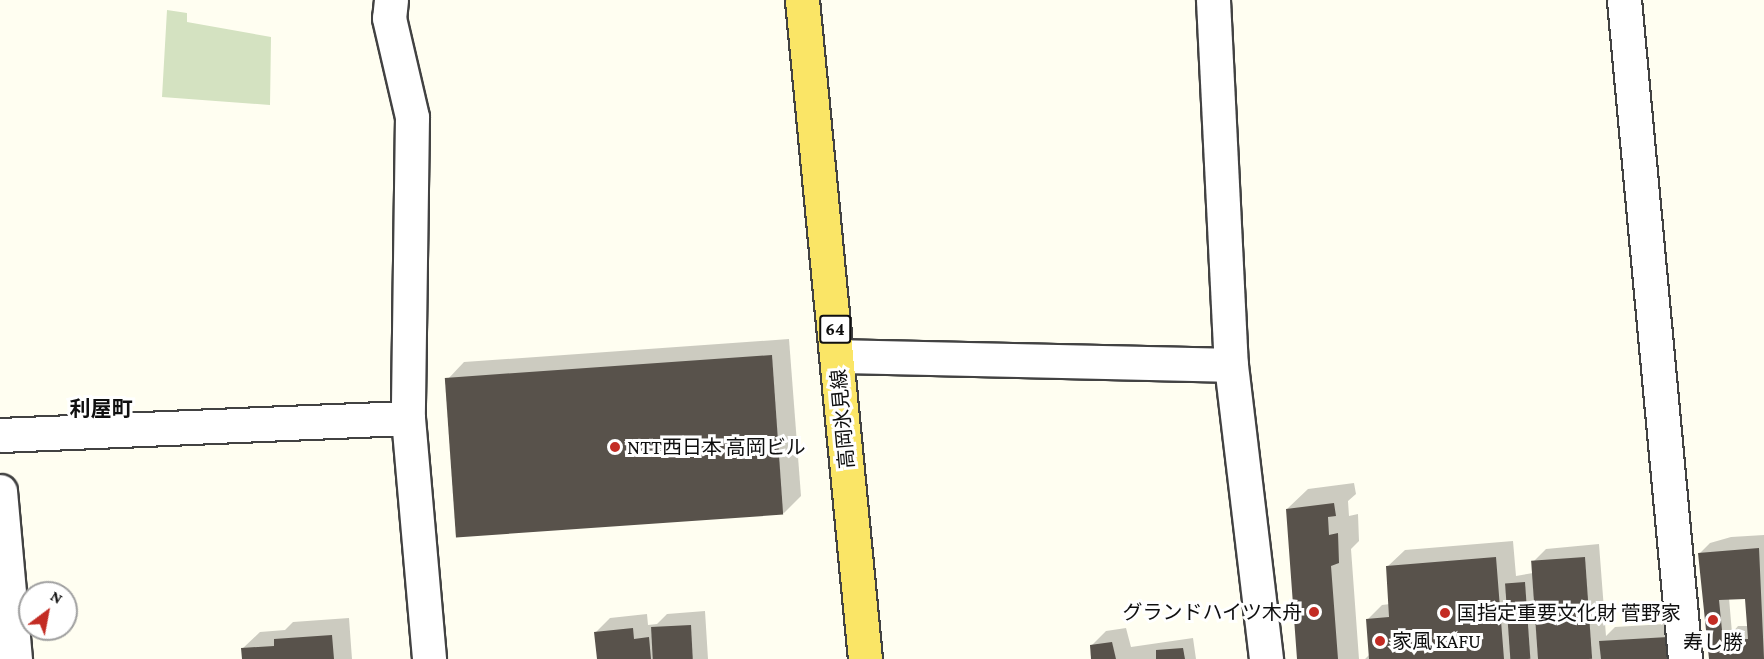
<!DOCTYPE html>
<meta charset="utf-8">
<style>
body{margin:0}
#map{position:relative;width:1764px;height:659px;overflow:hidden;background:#fffef1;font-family:"Crimson Pro","Noto Sans JP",serif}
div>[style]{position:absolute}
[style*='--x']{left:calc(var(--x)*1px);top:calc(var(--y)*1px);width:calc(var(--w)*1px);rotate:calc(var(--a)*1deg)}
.cemetery>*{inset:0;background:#d4e2c1}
.shadow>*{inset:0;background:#0003}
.building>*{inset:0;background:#58524b;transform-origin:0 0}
.roads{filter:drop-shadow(2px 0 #424242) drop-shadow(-2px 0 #424242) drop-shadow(0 2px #424242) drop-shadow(0 -2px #424242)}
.street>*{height:33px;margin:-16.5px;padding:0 16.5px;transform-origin:16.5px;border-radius:16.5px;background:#fff}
.primary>*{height:33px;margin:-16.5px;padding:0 16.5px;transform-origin:16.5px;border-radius:16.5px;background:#fae566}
.dots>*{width:16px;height:16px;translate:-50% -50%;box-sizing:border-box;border:3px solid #fff;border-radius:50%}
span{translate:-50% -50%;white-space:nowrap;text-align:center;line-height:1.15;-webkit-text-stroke:6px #fff;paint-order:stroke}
.shield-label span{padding:2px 4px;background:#fff;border:2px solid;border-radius:4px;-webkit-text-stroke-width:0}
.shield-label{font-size:18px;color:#0f0f0f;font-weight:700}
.street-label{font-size:20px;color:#0f0f0f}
.poi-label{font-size:20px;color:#0f0f0f}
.left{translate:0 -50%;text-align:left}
.right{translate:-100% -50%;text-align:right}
.neighbourhood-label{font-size:21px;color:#0f0f0f;font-weight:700}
.north{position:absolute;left:18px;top:581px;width:60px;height:60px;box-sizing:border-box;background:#fff;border:2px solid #9f9f9f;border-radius:50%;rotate:32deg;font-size:16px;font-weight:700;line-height:24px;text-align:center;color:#0f0f0f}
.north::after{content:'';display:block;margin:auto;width:21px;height:27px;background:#c32c24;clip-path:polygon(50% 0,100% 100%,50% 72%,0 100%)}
</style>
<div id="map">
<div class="cemetery">
<div style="clip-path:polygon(167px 10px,187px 13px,187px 22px,271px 37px,270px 105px,162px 97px)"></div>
</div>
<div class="shadow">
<div style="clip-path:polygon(789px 339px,801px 496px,784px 513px,447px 380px,464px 362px)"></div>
<div style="clip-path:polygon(1354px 483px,1356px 494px,1348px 501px,1349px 516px,1358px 514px,1359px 541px,1351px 549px,1359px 659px,1299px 659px,1287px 509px,1308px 489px)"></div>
<div style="clip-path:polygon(evenodd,1764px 535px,1764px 659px,1711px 659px,1700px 553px,1710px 543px,1731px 537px,1764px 535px,1729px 598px,1746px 598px,1749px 626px,1738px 626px,1732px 633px,1729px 598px)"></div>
<div style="clip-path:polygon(1513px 541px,1516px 576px,1533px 573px,1532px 563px,1546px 549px,1599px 544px,1606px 636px,1615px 627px,1682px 623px,1687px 659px,1365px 659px,1370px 654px,1368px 619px,1382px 605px,1390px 604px,1387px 567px,1405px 550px)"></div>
<div style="clip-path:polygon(705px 611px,708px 659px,598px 659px,596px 632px,610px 618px,647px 614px,648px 625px,657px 624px,667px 614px)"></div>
<div style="clip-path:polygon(349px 618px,352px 659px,243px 659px,242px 649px,260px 632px,285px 630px,293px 622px)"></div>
<div style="clip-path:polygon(1126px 628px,1131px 647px,1193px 638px,1196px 659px,1092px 659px,1091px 646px,1106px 631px)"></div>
</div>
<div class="building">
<div style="left:772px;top:355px;width:160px;height:328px;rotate:86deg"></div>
<div style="clip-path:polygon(1334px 503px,1336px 516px,1328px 517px,1329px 535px,1338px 533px,1339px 563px,1331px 566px,1338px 659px,1297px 659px,1286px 509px)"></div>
<div style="clip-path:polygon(evenodd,1759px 548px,1764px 659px,1709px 659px,1698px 553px,1759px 548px,1745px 599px,1748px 639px,1723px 640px,1719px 600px,1745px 599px)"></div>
<div style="clip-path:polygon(1496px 557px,1504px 659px,1369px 659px,1366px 619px,1389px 617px,1386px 566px)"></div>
<div style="left:1585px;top:557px;width:102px;height:54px;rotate:86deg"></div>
<div style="left:1525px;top:582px;width:77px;height:20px;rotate:86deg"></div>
<div style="left:691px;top:625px;width:34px;height:40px;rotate:87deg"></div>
<div style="clip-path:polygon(633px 628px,634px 639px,649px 637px,651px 659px,597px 659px,594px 632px)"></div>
<div style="clip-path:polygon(332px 635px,334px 659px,242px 659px,241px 648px,274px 646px,274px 639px)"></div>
<div style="clip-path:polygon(1668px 637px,1671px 659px,1601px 659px,1599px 641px)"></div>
<div style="clip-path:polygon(1112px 642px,1116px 659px,1091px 659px,1090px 645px)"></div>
<div style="clip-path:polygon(1183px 648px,1185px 659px,1156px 659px,1156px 650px)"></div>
</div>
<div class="roads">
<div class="street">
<div style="--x:391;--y:0;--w:18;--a:96"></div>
<div style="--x:389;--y:18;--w:102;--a:76.9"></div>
<div style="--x:412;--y:117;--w:301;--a:90.8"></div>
<div style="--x:408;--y:418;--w:242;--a:85"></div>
<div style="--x:1213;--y:0;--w:365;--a:87.2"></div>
<div style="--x:1231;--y:365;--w:296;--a:83.2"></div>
<div style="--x:1624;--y:0;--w:662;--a:84.71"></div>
<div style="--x:838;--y:356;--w:393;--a:1.3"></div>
<div style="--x:0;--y:435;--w:408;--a:-2.4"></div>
<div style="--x:0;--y:491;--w:169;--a:84.9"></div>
</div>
<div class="primary">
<div style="--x:802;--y:0;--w:662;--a:84.54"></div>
</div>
</div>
<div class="dots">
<div style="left:615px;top:447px;background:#c32c24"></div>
<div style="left:1314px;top:612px;background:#c32c24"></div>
<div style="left:1445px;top:613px;background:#c32c24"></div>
<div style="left:1713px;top:620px;background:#c32c24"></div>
<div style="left:1380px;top:641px;background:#c32c24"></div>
</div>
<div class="shield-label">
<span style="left:835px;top:329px">64</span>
</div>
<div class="street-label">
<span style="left:843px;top:419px;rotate:-95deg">高岡氷見線</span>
</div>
<div class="poi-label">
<span class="left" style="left:627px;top:447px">NTT西日本 高岡ビル</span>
<span class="right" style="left:1302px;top:612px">グランドハイツ木舟</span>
<span class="left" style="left:1457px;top:613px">国指定重要文化財 菅野家</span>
<span class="left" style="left:1392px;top:641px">家風 KAFU</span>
<span style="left:1713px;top:642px">寿し勝</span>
</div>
<div class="neighbourhood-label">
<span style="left:101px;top:409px">利屋町</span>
</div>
<div class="north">N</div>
</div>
